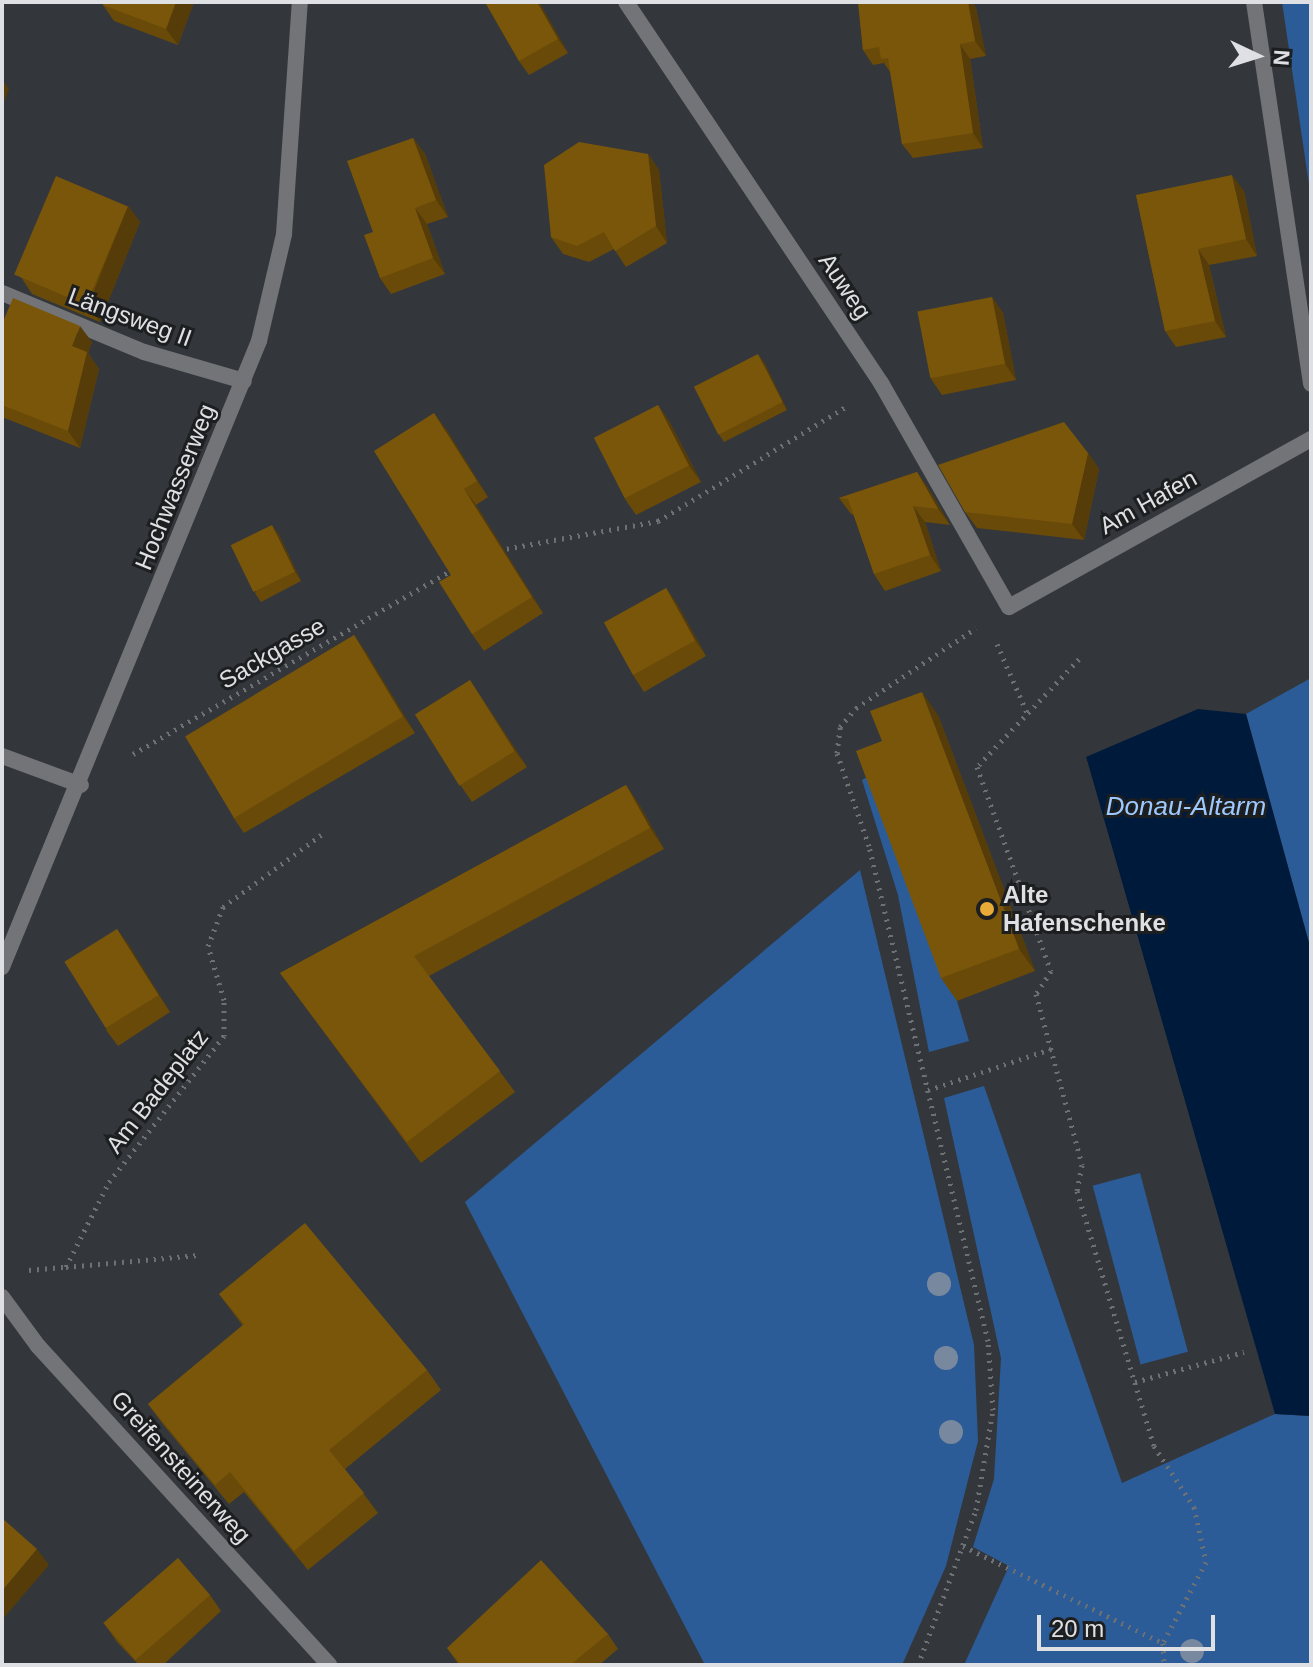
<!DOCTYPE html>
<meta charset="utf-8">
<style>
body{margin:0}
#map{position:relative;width:1313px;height:1667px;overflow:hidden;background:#33373b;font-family:Arial,sans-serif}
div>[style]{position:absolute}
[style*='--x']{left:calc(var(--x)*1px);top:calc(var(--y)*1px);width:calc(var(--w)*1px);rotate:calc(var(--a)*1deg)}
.green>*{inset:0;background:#2c5c97;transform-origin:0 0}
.water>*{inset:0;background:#001a3b}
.pier>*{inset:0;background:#33373b;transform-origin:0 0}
.path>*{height:5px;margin-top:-2.5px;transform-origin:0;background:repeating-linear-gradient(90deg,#6d7174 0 2px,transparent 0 8px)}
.street>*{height:16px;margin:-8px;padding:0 8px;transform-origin:8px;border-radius:8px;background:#727477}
.trees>*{width:24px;height:24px;margin:-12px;border-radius:50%;background:#78899f}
.wall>*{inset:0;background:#694a09}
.shaded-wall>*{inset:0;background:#553c08}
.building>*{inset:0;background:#7a560b;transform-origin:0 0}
.dots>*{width:22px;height:22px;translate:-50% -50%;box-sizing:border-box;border:4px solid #1c1e20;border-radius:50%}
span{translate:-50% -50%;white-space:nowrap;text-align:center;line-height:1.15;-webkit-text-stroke:6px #1c1e20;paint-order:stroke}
.street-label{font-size:24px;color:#dee0e3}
.poi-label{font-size:24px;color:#dee0e3;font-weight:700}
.left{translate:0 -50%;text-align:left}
.water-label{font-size:26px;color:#9ec9ff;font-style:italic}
.frame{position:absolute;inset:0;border:4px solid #dee0e3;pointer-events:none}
.north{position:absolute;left:1217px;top:16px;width:80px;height:80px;-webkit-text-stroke:6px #1c1e20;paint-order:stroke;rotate:94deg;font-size:22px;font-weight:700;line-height:32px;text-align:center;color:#dee0e3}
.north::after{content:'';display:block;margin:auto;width:28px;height:36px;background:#dee0e3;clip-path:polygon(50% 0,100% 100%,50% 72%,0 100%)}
.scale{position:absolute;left:1037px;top:1615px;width:178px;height:36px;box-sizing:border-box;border:4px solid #dee0e3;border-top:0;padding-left:10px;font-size:24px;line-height:28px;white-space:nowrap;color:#dee0e3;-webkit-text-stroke:6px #1c1e20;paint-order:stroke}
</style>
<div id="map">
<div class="green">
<div style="clip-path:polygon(1282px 2px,1311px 2px,1311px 198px)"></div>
<div style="clip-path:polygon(1311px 678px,1311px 950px,1246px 714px)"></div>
<div style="clip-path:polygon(872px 774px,957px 1001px,969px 1041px,929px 1052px,898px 895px,862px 780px)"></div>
<div style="clip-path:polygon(860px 870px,974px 1345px,978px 1441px,946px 1566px,902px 1665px,705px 1665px,465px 1202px)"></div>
<div style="clip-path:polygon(984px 1086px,1122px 1483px,1275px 1414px,1311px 1416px,1311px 1665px,964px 1665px,1009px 1566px,973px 1547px,994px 1479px,1001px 1358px,944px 1098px)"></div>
<div style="left:1140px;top:1173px;width:185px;height:49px;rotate:75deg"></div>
</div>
<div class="water">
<div style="clip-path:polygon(1198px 709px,1246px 714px,1311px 950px,1311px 1416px,1275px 1414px,1086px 757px)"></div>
</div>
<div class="pier">
<div style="left:1086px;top:757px;width:654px;height:4px;rotate:74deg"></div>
</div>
<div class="path">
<div style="--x:499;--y:550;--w:162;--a:-10.3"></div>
<div style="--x:658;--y:521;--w:223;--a:-31.3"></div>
<div style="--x:997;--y:644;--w:77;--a:66.4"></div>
<div style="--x:1079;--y:659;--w:149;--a:133.4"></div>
<div style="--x:977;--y:767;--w:217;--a:70.1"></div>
<div style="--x:1051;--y:971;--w:27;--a:123"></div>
<div style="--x:1036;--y:994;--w:177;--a:74.9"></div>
<div style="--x:1082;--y:1165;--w:26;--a:101"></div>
<div style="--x:1077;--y:1191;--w:266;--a:73.2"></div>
<div style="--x:1154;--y:1446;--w:73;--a:56.7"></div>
<div style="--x:1194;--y:1507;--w:56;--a:77.7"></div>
<div style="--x:1206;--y:1562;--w:92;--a:118"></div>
<div style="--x:1163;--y:1643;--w:22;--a:87"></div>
<div style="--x:133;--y:754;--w:370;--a:-30"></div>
<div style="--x:928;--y:1090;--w:130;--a:-18.4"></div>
<div style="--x:66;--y:1267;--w:133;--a:-5.2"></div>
<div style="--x:29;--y:1270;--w:37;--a:-5"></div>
<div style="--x:66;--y:1267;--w:95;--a:-63.2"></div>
<div style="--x:109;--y:1182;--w:186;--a:-51.8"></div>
<div style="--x:224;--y:1036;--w:36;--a:-90"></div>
<div style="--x:224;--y:1000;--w:56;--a:-106.5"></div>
<div style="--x:208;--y:946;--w:42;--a:-69"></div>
<div style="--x:223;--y:907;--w:122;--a:-36.3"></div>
<div style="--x:1135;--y:1382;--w:113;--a:-15.4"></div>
<div style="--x:963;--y:1546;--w:222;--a:25.9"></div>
<div style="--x:918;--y:1665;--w:165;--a:-69.5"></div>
<div style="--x:976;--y:1510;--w:101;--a:-80.4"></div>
<div style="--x:993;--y:1410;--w:69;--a:-94.1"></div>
<div style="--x:988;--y:1341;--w:509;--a:-103.52"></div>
<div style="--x:869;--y:846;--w:98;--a:-109"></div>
<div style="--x:837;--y:753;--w:26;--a:-83"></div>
<div style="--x:840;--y:727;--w:25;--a:-50"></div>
<div style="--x:856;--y:708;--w:144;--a:-33.7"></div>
</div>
<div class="street">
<div style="--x:626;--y:2;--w:458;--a:56.2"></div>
<div style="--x:881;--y:383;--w:258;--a:60.3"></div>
<div style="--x:1009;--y:607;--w:346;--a:-29.1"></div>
<div style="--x:1254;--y:2;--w:386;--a:81.5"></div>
<div style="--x:2;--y:293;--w:154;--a:22.6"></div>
<div style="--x:144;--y:352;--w:104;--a:16.2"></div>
<div style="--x:2;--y:756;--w:84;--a:20.2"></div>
<div style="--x:2;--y:967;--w:677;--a:-67.68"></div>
<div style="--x:259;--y:341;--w:110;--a:-76.8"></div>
<div style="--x:284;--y:234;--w:233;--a:-86.1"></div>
<div style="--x:2;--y:1297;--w:61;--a:53.7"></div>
<div style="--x:38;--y:1346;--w:432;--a:47.6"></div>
</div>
<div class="trees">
<div style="left:939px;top:1284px"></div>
<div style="left:946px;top:1358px"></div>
<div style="left:951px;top:1432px"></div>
<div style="left:1192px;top:1651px"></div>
</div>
<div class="wall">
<div style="clip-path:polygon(104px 2px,194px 2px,178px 45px,114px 21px,103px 5px)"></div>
<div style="clip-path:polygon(485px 2px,539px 2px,568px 53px,529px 75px,519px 61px)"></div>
<div style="clip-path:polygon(858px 2px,972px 2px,976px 8px,986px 56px,970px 59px,983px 148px,913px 158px,902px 144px,890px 72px,884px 63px,873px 65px,863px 50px)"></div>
<div style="clip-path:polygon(413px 138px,425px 154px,448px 217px,427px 224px,445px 274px,391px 294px,380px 278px,373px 232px)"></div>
<div style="clip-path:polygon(648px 154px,659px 170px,667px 243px,626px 267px,614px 249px,589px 262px,563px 254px,551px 237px)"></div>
<div style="clip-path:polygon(1244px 191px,1257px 256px,1209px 265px,1226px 337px,1176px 347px,1165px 331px,1136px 195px)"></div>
<div style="clip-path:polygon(128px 206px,140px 222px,100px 322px,32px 294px,21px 277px)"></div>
<div style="clip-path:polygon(992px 297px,1003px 313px,1016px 380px,942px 395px,931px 379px)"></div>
<div style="clip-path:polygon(2px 324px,92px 342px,88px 353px,99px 369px,80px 448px,2px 417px)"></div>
<div style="clip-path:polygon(764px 362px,787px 410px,724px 442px,718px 433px)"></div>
<div style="clip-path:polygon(658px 405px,669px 421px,701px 482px,636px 515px,625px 499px)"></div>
<div style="clip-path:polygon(446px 429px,488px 497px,476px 505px,543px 613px,484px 651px,472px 634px,451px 575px)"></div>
<div style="clip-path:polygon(1088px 453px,1099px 469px,1084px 540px,977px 528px,965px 512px)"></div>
<div style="clip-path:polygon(917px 472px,928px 488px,950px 525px,925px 522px,941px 571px,885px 591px,874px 574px,854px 515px,851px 514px,839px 498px)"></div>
<div style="clip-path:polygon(278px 533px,301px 581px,261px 602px,255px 593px)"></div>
<div style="clip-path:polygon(666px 588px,677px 604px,706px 656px,644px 692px,633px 675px)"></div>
<div style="clip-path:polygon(354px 635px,365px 651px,415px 733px,244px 833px,233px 817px)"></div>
<div style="clip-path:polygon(470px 680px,527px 767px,472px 802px,461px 786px)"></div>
<div style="clip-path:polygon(938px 715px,1035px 971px,957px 1001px,941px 978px,882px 741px)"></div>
<div style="clip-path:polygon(626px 785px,640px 806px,664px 849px,429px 976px,515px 1092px,421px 1163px,280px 973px)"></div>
<div style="clip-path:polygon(117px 929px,170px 1012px,118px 1046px,106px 1030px)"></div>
<div style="clip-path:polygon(219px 1294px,427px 1370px,441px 1390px,345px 1469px,378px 1513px,308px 1570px,244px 1492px,229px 1504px,162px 1423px,148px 1404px,243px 1326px)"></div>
<div style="clip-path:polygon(210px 1595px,221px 1611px,163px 1665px,139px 1665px,117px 1642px,106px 1626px)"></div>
<div style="clip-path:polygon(608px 1634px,618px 1649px,599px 1665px,459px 1665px,447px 1648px)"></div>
</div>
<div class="shaded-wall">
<div style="clip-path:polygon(176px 2px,194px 2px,178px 45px,166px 29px)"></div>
<div style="clip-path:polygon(537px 2px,539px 2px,568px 53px,558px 39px)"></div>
<div style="clip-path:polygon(968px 2px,972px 2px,976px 8px,986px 56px,975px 41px)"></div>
<div style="clip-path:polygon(960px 44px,970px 59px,983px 148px,973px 133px)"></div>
<div style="clip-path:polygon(2px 79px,9px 89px,2px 107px)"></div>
<div style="clip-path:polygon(413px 138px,425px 154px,448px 217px,436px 200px)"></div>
<div style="clip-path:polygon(648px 154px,659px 170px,667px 243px,656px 226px)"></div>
<div style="clip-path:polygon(1232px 175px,1244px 191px,1257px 256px,1246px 239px)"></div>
<div style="clip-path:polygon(128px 206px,140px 222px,100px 322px,88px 306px)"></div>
<div style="clip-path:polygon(415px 208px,427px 224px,445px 274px,433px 258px)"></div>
<div style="clip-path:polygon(1198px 249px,1209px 265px,1226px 337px,1215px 321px)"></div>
<div style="clip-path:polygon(992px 297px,1003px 313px,1016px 380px,1005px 364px)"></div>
<div style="clip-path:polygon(80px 326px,92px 342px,88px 353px,99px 369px,80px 448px,68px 431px,72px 346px)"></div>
<div style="clip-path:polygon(758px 354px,764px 362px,787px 410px,782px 402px)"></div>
<div style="clip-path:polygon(658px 405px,669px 421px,701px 482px,689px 466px)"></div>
<div style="clip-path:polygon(434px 413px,446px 429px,488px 497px,477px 481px)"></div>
<div style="clip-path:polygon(1088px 453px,1099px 469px,1084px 540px,1072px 524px)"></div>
<div style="clip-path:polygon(917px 472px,928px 488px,950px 525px,938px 509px)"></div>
<div style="clip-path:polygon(464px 489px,476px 505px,543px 613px,532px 597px)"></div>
<div style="clip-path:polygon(913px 506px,925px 522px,941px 571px,930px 555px)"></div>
<div style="clip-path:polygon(272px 525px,278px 533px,301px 581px,295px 572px)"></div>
<div style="clip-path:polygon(666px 588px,677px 604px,706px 656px,695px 640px)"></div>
<div style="clip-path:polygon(354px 635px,365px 651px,415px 733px,403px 716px)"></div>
<div style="clip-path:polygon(470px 680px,481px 697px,527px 767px,515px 751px)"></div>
<div style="clip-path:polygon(922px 692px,938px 715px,1035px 971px,1019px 949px)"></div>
<div style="clip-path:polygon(626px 785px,640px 806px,664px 849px,650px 828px)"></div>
<div style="clip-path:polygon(117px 929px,129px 945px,170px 1012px,159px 995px)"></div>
<div style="clip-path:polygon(37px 1549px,49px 1565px,2px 1620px,2px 1591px)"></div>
</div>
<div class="building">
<div style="clip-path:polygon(104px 2px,176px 2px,166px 29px,103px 5px)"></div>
<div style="clip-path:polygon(485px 2px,537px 2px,558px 39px,519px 61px)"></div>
<div style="clip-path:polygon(858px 2px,968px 2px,975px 41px,960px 44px,973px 133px,902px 144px,888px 58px,881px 59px,879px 47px,863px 50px)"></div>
<div style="clip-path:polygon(413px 138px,436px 200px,415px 208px,433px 258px,380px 278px,364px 235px,373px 232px,347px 161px)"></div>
<div style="clip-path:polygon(579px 142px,648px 154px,656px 226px,615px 251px,604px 232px,577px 246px,551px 237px,544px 165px)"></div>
<div style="clip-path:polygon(1232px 175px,1246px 239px,1198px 249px,1215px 321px,1165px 331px,1136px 195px)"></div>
<div style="left:56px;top:176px;width:78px;height:107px;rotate:23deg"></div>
<div style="left:992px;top:297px;width:68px;height:76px;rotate:79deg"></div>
<div style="clip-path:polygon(13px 298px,80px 326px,72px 346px,87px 352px,68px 431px,2px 405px,2px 324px)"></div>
<div style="left:758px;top:354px;width:54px;height:72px;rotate:63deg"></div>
<div style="left:658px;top:405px;width:68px;height:72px;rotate:63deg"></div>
<div style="clip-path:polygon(434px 413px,477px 481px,464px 489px,532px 597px,472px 634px,439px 582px,451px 575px,374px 451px)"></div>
<div style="clip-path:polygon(1064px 422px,1088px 453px,1072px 524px,965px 512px,938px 465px)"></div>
<div style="clip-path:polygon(917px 472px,938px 509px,913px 506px,930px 555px,874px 574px,848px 499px,839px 498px)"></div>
<div style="left:272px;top:525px;width:52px;height:46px;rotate:64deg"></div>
<div style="left:666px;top:588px;width:60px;height:71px;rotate:61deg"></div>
<div style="left:354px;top:635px;width:95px;height:197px;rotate:59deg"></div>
<div style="left:470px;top:680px;width:84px;height:65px;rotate:58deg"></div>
<div style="clip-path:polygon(922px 692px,1019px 949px,941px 978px,856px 751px,882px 741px,870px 711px)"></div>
<div style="clip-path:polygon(626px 785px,650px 828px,414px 956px,500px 1071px,407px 1142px,280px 973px)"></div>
<div style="left:117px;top:929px;width:78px;height:62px;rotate:58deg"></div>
<div style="clip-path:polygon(305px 1223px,427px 1370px,329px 1450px,364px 1493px,294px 1551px,230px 1472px,215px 1485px,148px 1404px,244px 1324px,219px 1294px)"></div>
<div style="clip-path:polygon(2px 1518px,37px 1549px,2px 1591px)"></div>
<div style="left:178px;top:1558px;width:49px;height:99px;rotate:49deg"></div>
<div style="clip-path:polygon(541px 1560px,608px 1634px,570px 1665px,461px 1665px,447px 1648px)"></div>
</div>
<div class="dots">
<div style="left:987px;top:909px;background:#e8ab37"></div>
</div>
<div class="street-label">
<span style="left:845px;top:286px;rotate:56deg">Auweg</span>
<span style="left:130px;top:317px;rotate:20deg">Längsweg II</span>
<span style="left:175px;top:487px;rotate:-68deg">Hochwasserweg</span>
<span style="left:1148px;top:502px;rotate:-29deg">Am Hafen</span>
<span style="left:272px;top:653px;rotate:-30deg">Sackgasse</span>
<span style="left:157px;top:1091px;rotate:-52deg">Am Badeplatz</span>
<span style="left:181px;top:1467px;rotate:48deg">Greifensteinerweg</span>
</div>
<div class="poi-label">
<span class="left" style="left:1003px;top:909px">Alte<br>Hafenschenke</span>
</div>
<div class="water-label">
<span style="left:1186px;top:807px">Donau-Altarm</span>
</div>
<div class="frame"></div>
<div class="north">N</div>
<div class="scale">20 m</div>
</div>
